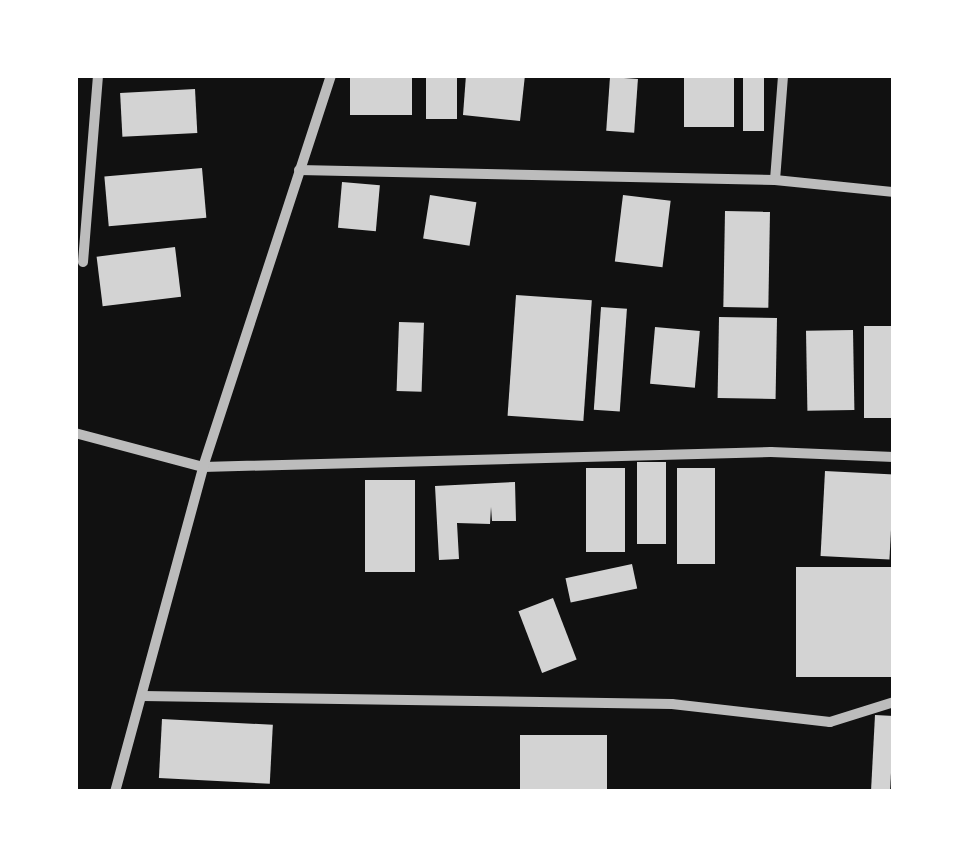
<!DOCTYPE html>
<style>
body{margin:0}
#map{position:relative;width:969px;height:867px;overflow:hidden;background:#111;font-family:"Archivo Narrow",sans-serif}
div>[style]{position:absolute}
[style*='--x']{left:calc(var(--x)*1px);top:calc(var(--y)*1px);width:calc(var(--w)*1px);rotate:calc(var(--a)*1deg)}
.building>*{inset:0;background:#d3d3d3;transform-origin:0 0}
.minor>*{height:10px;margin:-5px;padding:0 5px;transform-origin:5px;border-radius:5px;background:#bcbcbc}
span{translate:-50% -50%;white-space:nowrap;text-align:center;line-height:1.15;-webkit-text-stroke:8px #fff;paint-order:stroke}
.frame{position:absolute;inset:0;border:78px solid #fff;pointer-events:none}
</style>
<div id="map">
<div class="building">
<div style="left:350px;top:75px;width:62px;height:40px"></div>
<div style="left:426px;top:75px;width:31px;height:44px"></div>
<div style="clip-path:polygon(466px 75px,525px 75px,520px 121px,463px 115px)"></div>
<div style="left:684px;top:75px;width:50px;height:52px"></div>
<div style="left:743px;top:75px;width:21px;height:56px"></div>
<div style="left:610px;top:77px;width:28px;height:54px;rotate:4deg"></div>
<div style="left:195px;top:89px;width:44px;height:75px;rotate:87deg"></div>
<div style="left:202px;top:168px;width:50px;height:98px;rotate:85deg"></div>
<div style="left:342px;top:182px;width:38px;height:46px;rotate:5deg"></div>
<div style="left:430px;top:195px;width:47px;height:44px;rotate:9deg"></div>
<div style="left:623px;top:195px;width:48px;height:67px;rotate:7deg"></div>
<div style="left:725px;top:211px;width:45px;height:96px;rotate:1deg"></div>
<div style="left:175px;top:247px;width:50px;height:79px;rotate:83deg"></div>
<div style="left:516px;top:295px;width:76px;height:121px;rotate:4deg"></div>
<div style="left:601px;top:307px;width:26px;height:103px;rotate:4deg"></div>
<div style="left:719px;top:317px;width:58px;height:81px;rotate:1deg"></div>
<div style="left:399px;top:322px;width:25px;height:69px;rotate:2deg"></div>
<div style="left:864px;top:326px;width:30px;height:92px"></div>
<div style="left:655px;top:327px;width:45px;height:57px;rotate:5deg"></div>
<div style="left:853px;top:330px;width:80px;height:47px;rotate:89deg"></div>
<div style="left:637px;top:462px;width:29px;height:82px"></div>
<div style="left:586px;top:468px;width:39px;height:84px"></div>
<div style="left:677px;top:468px;width:38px;height:96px"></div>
<div style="left:825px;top:471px;width:69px;height:85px;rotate:3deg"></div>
<div style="left:365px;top:480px;width:50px;height:92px"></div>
<div style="clip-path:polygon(515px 482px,516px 521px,492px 521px,491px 507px,490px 524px,457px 523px,459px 559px,439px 560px,435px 486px)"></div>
<div style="left:632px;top:564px;width:25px;height:68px;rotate:78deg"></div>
<div style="left:894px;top:567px;width:110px;height:98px;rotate:90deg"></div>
<div style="left:553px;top:598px;width:66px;height:37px;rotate:69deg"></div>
<div style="left:875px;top:715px;width:19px;height:77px;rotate:3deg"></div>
<div style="left:162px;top:719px;width:111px;height:59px;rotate:3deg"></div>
<div style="left:520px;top:735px;width:87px;height:57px"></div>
</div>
<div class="minor">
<div style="--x:299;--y:170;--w:476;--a:1.2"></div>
<div style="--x:775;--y:180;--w:120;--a:5.8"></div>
<div style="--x:775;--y:180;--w:105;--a:-85.6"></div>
<div style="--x:83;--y:262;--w:188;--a:-85.4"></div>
<div style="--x:75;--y:433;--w:132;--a:14.9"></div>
<div style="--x:203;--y:467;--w:568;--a:-1.51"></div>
<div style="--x:771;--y:452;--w:123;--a:2.3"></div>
<div style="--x:143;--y:696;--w:529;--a:0.87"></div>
<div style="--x:672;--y:704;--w:159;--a:6.5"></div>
<div style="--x:830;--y:722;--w:67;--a:-17.4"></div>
<div style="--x:115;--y:792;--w:337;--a:-74.8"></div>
<div style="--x:203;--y:467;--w:412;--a:-71.9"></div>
</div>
<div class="frame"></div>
</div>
